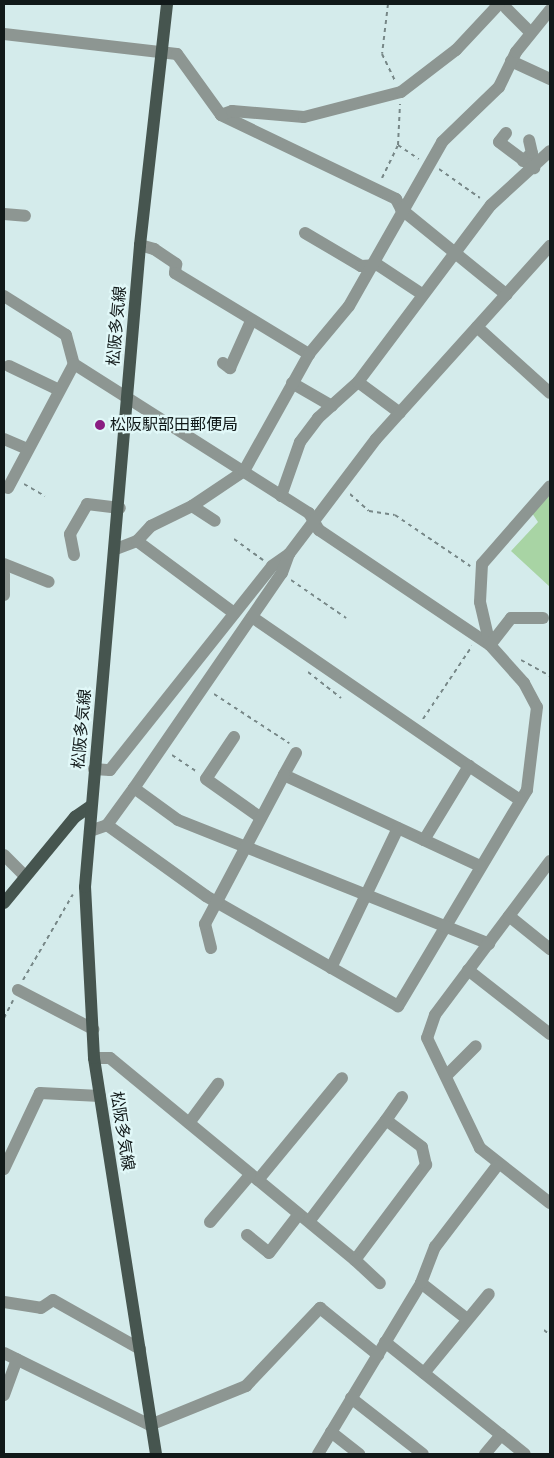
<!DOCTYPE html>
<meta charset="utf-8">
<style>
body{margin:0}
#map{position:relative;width:554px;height:1458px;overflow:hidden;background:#d4ebeb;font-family:"Roboto Condensed","Noto Sans JP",sans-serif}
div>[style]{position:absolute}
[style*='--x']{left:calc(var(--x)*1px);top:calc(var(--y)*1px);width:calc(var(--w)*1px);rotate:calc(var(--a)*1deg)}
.green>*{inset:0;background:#a8d4a4}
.path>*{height:2px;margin-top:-1px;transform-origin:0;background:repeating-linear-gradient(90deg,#778787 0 4px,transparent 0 8px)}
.minor>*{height:12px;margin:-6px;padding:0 6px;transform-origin:6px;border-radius:6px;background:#8d9692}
.major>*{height:12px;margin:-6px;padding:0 6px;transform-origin:6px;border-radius:6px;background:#46554f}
.dots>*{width:14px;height:14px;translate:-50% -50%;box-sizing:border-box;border:2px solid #e1f8f8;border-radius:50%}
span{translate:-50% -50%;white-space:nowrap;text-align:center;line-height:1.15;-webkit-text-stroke:4.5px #e1f8f8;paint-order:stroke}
.street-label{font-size:16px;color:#111919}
.poi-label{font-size:16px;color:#111919}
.left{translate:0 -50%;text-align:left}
.frame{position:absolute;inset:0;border:5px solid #111919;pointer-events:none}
</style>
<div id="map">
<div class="green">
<div style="clip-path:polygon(550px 491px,550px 587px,511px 551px,538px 522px,532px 513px)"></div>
</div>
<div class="path">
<div style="--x:388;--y:4;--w:50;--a:96.8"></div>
<div style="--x:382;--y:54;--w:30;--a:64"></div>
<div style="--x:398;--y:145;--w:25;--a:34"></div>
<div style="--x:439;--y:169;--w:50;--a:35.3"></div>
<div style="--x:382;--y:178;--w:37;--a:-64"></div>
<div style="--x:398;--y:145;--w:41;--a:-87.2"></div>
<div style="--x:24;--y:484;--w:24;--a:30"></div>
<div style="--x:350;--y:494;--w:25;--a:42"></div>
<div style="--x:369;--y:511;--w:26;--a:9"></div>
<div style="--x:395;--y:515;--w:91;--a:34.2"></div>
<div style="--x:234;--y:539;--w:36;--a:36"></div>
<div style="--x:291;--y:580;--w:67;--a:34.6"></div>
<div style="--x:521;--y:660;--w:33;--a:29"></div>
<div style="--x:308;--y:672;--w:42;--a:38.2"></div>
<div style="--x:214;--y:694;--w:90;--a:33.2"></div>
<div style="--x:423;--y:719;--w:88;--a:-56.1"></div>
<div style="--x:172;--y:755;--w:30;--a:34"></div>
<div style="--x:23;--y:980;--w:99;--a:-59.8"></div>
<div style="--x:4;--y:1018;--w:20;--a:-63"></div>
<div style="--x:544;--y:1330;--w:8;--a:40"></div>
</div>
<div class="minor">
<div style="--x:506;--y:8;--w:35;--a:45"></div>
<div style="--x:4;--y:34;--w:174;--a:6.6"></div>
<div style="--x:177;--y:54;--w:75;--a:54.2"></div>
<div style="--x:221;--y:115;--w:194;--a:25.6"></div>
<div style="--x:396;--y:199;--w:11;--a:63"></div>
<div style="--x:401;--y:209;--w:136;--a:39.1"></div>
<div style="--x:511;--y:61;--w:43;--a:24.8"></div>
<div style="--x:221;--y:115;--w:12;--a:-20"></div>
<div style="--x:232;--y:111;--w:72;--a:4.8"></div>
<div style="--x:304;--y:117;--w:100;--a:-14.5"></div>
<div style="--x:401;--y:92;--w:69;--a:-37.4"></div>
<div style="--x:456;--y:50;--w:63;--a:-46.9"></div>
<div style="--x:506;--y:133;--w:11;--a:128"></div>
<div style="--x:499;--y:142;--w:44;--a:36.6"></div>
<div style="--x:523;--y:161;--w:12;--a:-42"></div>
<div style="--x:532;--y:153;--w:13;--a:-103"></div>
<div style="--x:4;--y:214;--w:21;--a:5"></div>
<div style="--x:305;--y:233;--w:65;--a:30.5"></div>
<div style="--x:361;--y:266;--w:17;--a:-3"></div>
<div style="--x:378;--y:265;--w:53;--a:33.4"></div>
<div style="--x:140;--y:245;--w:15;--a:16"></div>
<div style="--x:154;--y:249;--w:27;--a:34"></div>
<div style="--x:176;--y:264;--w:9;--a:96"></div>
<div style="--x:175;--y:273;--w:157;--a:31.2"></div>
<div style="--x:4;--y:296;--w:73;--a:32.2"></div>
<div style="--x:66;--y:335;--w:30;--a:75"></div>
<div style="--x:74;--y:364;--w:278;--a:32.4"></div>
<div style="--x:309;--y:513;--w:20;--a:60"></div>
<div style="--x:319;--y:530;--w:206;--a:33.9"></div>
<div style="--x:490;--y:645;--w:51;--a:48.2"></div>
<div style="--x:524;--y:683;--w:27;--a:62"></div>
<div style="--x:537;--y:707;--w:84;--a:96.9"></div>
<div style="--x:527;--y:790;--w:252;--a:120.8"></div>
<div style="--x:398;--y:1006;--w:221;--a:-150.2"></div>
<div style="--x:206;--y:896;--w:122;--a:-144.4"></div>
<div style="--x:477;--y:327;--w:98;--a:42.1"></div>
<div style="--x:223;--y:363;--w:9;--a:36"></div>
<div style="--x:230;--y:368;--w:51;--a:-65.9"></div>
<div style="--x:9;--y:366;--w:55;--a:25.6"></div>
<div style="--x:358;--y:382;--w:52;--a:36.4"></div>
<div style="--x:292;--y:383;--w:46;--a:29.9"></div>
<div style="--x:4;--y:439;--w:26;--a:23"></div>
<div style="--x:8;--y:488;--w:140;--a:-62"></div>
<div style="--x:281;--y:496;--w:57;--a:-70.6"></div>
<div style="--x:300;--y:442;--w:30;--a:-53"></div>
<div style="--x:318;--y:418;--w:54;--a:-42"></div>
<div style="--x:358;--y:382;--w:221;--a:-53.1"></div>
<div style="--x:491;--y:205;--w:80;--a:-42.5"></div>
<div style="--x:192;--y:506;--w:27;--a:33"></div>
<div style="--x:137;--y:541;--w:121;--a:36.6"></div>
<div style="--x:116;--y:549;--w:22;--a:-21"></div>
<div style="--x:137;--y:541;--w:21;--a:-47"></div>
<div style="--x:151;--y:526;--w:46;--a:-26"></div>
<div style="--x:192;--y:506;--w:63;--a:-33.9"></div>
<div style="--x:244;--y:471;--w:134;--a:-60.9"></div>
<div style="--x:309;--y:354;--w:62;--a:-50.2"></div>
<div style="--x:349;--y:306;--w:189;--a:-60.4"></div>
<div style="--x:442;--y:142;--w:79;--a:-44"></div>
<div style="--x:499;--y:87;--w:39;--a:-64"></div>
<div style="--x:516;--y:52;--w:54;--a:-51"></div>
<div style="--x:74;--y:555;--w:21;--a:-101"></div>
<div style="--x:70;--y:534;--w:34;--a:-60"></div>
<div style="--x:87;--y:504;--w:33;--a:7"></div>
<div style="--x:4;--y:564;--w:48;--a:21.8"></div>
<div style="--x:4;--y:574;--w:21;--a:90"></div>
<div style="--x:252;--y:617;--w:263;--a:34.5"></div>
<div style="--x:490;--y:645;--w:44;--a:-103.1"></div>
<div style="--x:480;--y:602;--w:38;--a:-87"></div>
<div style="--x:482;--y:564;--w:103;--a:-48.9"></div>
<div style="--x:490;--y:645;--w:34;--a:-52"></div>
<div style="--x:511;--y:618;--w:32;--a:0"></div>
<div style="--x:234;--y:737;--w:50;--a:123.7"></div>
<div style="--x:206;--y:779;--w:67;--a:35.3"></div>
<div style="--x:296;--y:753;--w:25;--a:119"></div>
<div style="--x:284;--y:775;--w:216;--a:24.9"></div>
<div style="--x:94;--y:769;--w:16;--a:4"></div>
<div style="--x:110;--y:770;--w:260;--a:-51.5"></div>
<div style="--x:272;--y:566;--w:21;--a:-35"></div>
<div style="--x:134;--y:788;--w:54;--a:36"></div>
<div style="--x:178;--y:820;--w:335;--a:21.7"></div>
<div style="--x:90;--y:831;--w:18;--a:-19"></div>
<div style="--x:107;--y:825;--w:46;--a:-53.9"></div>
<div style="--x:134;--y:788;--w:261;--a:-55.5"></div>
<div style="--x:282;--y:573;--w:20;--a:-70"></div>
<div style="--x:289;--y:554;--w:144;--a:-52.9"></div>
<div style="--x:376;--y:439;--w:260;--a:-48"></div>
<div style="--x:424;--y:840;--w:87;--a:-58.7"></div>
<div style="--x:469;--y:766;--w:61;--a:33.7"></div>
<div style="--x:4;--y:855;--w:30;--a:45"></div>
<div style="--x:550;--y:861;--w:192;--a:126.8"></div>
<div style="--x:435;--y:1015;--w:24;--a:109"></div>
<div style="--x:427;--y:1038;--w:122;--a:64.3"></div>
<div style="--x:480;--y:1148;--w:89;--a:38.2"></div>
<div style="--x:509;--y:916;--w:53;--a:38.8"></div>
<div style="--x:211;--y:948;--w:25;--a:-104"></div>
<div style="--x:205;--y:924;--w:169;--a:-62.1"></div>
<div style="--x:331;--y:968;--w:155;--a:-64.4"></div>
<div style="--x:468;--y:970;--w:104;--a:38"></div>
<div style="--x:18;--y:990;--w:85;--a:27.5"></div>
<div style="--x:94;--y:1058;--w:16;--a:0"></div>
<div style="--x:110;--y:1058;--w:318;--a:39.5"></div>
<div style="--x:355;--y:1260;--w:119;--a:-53.2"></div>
<div style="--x:426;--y:1165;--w:18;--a:-103"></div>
<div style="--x:422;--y:1147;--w:45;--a:-143.1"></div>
<div style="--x:386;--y:1120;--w:126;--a:127.2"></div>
<div style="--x:446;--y:1076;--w:42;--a:-45"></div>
<div style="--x:386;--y:1120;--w:28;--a:-55"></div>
<div style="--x:189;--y:1123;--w:49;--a:-53.4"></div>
<div style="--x:4;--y:1169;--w:84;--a:-64.7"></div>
<div style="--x:40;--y:1093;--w:60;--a:2.9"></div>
<div style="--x:258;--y:1180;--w:132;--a:-50.5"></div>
<div style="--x:210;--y:1222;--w:62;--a:-49.6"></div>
<div style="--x:247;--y:1235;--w:28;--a:39"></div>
<div style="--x:269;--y:1253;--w:49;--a:-52.4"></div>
<div style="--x:355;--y:1260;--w:34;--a:43"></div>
<div style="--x:421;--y:1283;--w:58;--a:38"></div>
<div style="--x:4;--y:1302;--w:37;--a:9"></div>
<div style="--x:41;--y:1308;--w:14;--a:-34"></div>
<div style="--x:53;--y:1300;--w:100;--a:29.4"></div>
<div style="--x:385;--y:1342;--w:179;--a:38.7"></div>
<div style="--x:4;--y:1353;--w:163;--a:26.3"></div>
<div style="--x:150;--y:1425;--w:104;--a:-22.1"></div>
<div style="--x:246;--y:1386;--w:108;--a:-46.5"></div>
<div style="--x:320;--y:1308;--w:75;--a:39"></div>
<div style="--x:424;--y:1373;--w:102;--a:-50.6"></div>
<div style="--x:4;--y:1395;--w:38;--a:-70"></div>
<div style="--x:351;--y:1398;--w:91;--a:37.9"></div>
<div style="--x:331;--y:1432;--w:36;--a:38"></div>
<div style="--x:318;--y:1454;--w:200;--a:-58.9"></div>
<div style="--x:421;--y:1283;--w:39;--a:-69"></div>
<div style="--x:435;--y:1247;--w:102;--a:-52.6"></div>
<div style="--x:485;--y:1454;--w:25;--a:-50"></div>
</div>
<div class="major">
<div style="--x:4;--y:903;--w:112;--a:-50.5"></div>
<div style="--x:75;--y:817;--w:19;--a:-35"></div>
<div style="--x:156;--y:1454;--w:401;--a:-98.9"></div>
<div style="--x:94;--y:1058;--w:171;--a:-93"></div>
<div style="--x:85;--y:887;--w:644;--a:-85.1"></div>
<div style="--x:140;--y:245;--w:243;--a:-83.6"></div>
</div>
<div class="dots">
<div style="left:100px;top:425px;background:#8a1d82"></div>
</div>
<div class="street-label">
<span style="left:117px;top:326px;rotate:-85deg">松阪多気線</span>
<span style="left:82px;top:729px;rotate:-85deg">松阪多気線</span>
<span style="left:122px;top:1131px;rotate:81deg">松阪多気線</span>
</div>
<div class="poi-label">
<span class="left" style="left:110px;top:425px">松阪駅部田郵便局</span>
</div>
<div class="frame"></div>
</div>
